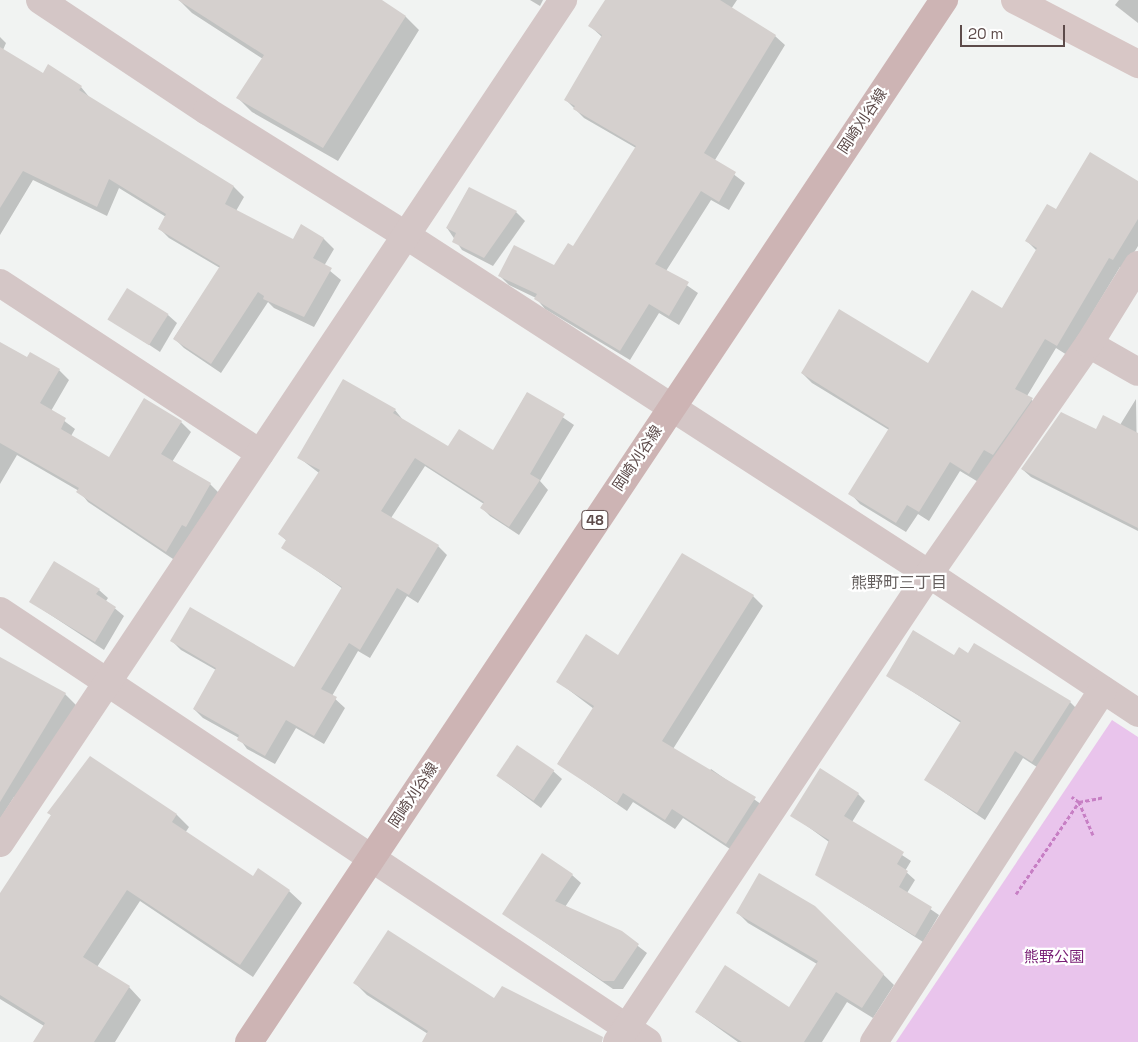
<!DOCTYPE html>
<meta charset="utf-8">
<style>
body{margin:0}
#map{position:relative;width:1138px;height:1042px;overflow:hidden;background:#f1f3f2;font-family:"Space Grotesk","Noto Sans JP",sans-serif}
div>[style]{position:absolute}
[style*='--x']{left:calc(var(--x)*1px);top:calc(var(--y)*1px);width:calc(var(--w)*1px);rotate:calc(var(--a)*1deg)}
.green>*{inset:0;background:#e9c4ec}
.shadow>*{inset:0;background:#0003}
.building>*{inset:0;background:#d5d0ce;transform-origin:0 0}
.path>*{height:3px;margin-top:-1.5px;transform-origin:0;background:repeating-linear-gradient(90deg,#c77fc4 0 4px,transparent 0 6.5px)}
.street>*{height:28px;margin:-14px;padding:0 14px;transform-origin:14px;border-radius:14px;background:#d4c6c6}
.secondary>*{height:28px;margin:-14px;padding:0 14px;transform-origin:14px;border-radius:14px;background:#d8c7c6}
.primary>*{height:28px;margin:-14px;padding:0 14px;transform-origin:14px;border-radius:14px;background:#cdb4b4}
span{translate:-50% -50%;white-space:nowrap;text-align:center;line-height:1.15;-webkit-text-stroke:4.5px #fff;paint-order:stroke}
.shield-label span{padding:1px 4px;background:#fff;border:1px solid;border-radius:4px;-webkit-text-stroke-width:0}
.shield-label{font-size:14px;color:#5d4b4a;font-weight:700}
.street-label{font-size:15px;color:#5d4b4a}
.park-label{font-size:15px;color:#792076}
.neighbourhood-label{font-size:16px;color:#655f5e}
.scale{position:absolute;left:960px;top:25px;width:105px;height:22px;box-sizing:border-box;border:2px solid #5d4b4a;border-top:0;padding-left:6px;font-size:15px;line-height:18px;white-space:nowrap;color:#5d4b4a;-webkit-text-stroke:4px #fff;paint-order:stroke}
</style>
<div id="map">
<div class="green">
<div style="clip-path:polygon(1112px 720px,1138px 737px,1138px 1042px,896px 1042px)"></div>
</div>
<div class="shadow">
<div style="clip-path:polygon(179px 0,379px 0,406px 17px,419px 30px,338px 161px,252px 112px,238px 98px,263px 59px,192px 13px)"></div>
<div style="clip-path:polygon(530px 0,543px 0,540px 6px)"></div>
<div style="clip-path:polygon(606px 0,737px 0,731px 9px,775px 36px,785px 45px,715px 160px,745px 183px,729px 210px,711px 200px,666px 271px,698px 293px,679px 325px,659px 313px,630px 360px,545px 309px,536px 298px,509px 285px,500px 276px,555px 267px,573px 248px,636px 148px,584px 118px,566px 100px,602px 37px,590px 26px)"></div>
<div style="clip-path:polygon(1119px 0,1138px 0,1138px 23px,1115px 5px)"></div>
<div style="clip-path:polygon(0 37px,6px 43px,3px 50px,44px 75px,81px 87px,90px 98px,234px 187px,244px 197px,236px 211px,294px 241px,301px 226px,324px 239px,334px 249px,324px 266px,341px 280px,314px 327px,274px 308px,268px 302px,221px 373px,184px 348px,174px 338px,220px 268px,169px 238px,159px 228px,166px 217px,119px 188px,107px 216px,33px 180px,0 235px)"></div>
<div style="clip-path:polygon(1138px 183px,1138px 246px,1124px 269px,1120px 267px,1067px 355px,1056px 348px,1027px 396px,1042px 409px,980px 483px,960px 471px,929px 521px,918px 514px,906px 532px,860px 504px,850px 493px,889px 430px,812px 383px,802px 373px,929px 365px,1002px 309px,1037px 251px,1027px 241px,1056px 211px)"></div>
<div style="clip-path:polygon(469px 188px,516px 212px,525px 221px,493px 266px,462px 250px,447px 228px)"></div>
<div style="clip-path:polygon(168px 315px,177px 323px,160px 352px,110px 319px)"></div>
<div style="clip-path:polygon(0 343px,27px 359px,59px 370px,69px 380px,51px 411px,75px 429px,71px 436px,109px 459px,181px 422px,191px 432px,172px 462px,210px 484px,220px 494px,176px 561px,88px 502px,79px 491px,17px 455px,0 484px)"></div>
<div style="clip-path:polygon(527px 393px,574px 425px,540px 481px,548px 490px,519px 535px,490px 516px,481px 507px,484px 504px,425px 466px,391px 518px,438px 546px,447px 555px,418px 603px,407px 596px,370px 658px,358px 651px,332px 696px,345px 708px,324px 744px,296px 728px,275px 764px,247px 749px,239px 738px,203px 718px,194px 709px,216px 670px,181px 650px,172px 641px,295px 669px,343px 589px,283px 547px,287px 541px,280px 534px,319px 473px,298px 457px,395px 410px,403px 420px,449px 448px,493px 452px)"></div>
<div style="clip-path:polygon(1136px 399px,1138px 531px,1031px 477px,1022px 469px,1096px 430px,1120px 425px)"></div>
<div style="clip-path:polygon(683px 555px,753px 596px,763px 606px,673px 749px,708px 773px,711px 769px,765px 807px,736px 853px,683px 818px,675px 829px,633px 802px,627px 811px,558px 763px,594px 709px,557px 681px,618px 657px)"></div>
<div style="clip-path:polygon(99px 590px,108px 598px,106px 601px,124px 616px,104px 650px,31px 602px)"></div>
<div style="clip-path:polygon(954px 657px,1070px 702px,1078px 710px,1040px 769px,1023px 758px,985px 820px,926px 780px,961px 723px,887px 675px)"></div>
<div style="clip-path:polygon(0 658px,65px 694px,76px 705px,19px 800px,14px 797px,0 819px)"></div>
<div style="clip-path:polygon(90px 758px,177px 815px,189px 827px,185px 833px,253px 878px,289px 891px,302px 903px,253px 977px,140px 901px,97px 967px,129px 987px,141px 1000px,115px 1042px,35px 1042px,44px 1026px,0 999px,0 899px,52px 816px,49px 813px)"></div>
<div style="clip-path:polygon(553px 771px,562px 779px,541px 808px,498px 776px)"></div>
<div style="clip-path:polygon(858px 794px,865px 801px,852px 822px,911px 861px,905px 871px,915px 880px,907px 893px,939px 915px,923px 942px,817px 875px,829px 842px,792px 815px)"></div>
<div style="clip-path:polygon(572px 875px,581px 883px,565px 907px,621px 933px,647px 953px,623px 989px,613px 989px,504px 914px)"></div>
<div style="clip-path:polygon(814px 907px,894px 985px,873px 1018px,847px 1002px,822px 1042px,738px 1042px,696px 1012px,790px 1008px,817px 964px,748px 923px,737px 912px)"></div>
<div style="clip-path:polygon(355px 983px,495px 999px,595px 1042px,423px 1042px,428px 1034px,367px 995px)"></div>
</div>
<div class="building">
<div style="clip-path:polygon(178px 0,382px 0,406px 16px,323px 148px,236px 98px,264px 55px)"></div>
<div style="clip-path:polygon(605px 0,720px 0,776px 35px,704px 153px,736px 172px,719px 202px,701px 191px,655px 264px,689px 282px,669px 316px,649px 304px,620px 351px,534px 299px,537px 294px,498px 276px,514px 245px,554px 265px,568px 243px,573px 246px,636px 146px,573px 109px,575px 106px,564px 100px,602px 35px,588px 26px)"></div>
<div style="clip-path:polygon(0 47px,43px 73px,48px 64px,82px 86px,79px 90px,234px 186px,225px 204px,293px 239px,301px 224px,324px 238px,313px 258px,332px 268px,304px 317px,263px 299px,264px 296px,258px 292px,211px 364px,173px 339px,220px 266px,158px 229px,166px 214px,109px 179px,97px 207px,23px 171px,0 208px)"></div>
<div style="clip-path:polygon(1090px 152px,1138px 181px,1138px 219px,1113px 260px,1109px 258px,1057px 346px,1045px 339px,1015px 389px,1033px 398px,993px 455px,984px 450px,969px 474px,950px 462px,919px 512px,907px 505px,896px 523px,848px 494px,889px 428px,801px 373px,839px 309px,928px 363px,972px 290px,1002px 308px,1037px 248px,1025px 241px,1047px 204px,1056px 209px)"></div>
<div style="clip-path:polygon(469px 187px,517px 211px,484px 258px,452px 242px,456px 233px,446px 228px)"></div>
<div style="left:127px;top:288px;width:49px;height:37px;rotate:32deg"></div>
<div style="clip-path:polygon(0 342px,27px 357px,30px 352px,60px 369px,40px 403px,66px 418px,61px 429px,109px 457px,144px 398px,182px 421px,161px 454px,211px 483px,186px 527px,182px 525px,166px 552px,76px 492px,79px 488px,0 443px)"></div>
<div style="clip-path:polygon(343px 379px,396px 409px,393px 413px,448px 446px,459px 429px,493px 450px,527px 392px,565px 414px,530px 474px,540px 480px,509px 527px,480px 508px,484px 502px,415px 458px,381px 511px,439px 545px,409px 595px,397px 588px,360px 650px,349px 643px,321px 689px,337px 697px,314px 736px,286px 720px,265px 756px,237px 740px,239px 735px,193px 709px,216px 668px,170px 641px,190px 607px,294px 667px,342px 587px,281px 548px,286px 540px,278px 534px,320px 470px,297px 458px)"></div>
<div style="clip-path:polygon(1061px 412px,1096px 429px,1103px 415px,1138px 433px,1138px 528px,1021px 469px)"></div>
<div style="clip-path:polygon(682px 553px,754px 595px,662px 741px,756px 797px,726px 844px,672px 809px,665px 820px,623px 793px,617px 803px,557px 764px,594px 706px,556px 682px,586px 634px,618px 655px)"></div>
<div style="clip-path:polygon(54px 561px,100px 589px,96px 594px,116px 607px,95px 642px,29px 602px)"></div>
<div style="clip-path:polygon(913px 630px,954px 655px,959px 647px,968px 653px,974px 643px,1071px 701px,1032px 762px,1015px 751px,977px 813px,924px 780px,961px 721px,886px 676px)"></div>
<div style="clip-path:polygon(0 657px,66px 693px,0 802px)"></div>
<div style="left:517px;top:745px;width:45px;height:37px;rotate:34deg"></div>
<div style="clip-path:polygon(90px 756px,177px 814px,172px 822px,253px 876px,258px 868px,290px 890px,240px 965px,127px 890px,83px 957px,130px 986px,94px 1042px,33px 1042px,45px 1023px,0 995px,0 893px,51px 815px,47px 813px)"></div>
<div style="clip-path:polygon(820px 768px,859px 793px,844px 816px,904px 852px,897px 864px,908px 871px,899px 887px,932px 907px,915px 936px,815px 875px,829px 840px,790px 816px)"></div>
<div style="clip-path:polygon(542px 853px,573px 874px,555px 901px,622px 931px,639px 944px,614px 981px,603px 981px,502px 914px)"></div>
<div style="clip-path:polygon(759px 873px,815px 906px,884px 974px,862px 1008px,836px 992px,804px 1042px,742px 1042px,695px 1012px,725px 965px,789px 1007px,818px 961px,736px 913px)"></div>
<div style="clip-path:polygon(388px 930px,494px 998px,502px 986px,603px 1037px,602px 1042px,422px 1042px,428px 1031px,353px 983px)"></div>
</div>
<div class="path">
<div style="--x:1093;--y:835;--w:36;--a:-113"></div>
<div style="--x:1079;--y:802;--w:25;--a:-11"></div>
<div style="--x:1016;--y:894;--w:112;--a:-55.6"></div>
<div style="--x:1079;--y:802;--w:9;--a:-144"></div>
</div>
<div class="street">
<div style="--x:40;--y:0;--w:201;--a:33.6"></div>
<div style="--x:207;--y:111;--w:236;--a:32"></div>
<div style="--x:407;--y:236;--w:622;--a:32.92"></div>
<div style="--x:929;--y:574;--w:251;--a:33.6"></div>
<div style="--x:0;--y:283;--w:311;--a:33.2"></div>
<div style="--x:1089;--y:344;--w:56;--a:29.7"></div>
<div style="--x:0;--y:611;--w:778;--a:33.63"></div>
<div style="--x:0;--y:843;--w:1014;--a:-56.26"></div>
<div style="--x:617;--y:1042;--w:562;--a:-56.31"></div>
<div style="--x:929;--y:574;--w:280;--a:-55.2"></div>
<div style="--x:1089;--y:344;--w:93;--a:-58.2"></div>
<div style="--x:874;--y:1042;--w:420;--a:-57"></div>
</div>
<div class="secondary">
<div style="--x:1015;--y:0;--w:139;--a:27.5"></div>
</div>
<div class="primary">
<div style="--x:249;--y:1042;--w:1253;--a:-56.3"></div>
</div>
<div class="shield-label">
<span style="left:595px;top:520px">48</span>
</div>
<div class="street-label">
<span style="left:862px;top:121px;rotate:-56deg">岡崎刈谷線</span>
<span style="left:637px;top:458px;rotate:-56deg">岡崎刈谷線</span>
<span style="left:413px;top:795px;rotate:-56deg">岡崎刈谷線</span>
</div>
<div class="park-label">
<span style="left:1054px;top:957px">熊野公園</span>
</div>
<div class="neighbourhood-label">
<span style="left:899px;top:583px">熊野町三丁目</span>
</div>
<div class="scale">20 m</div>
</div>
